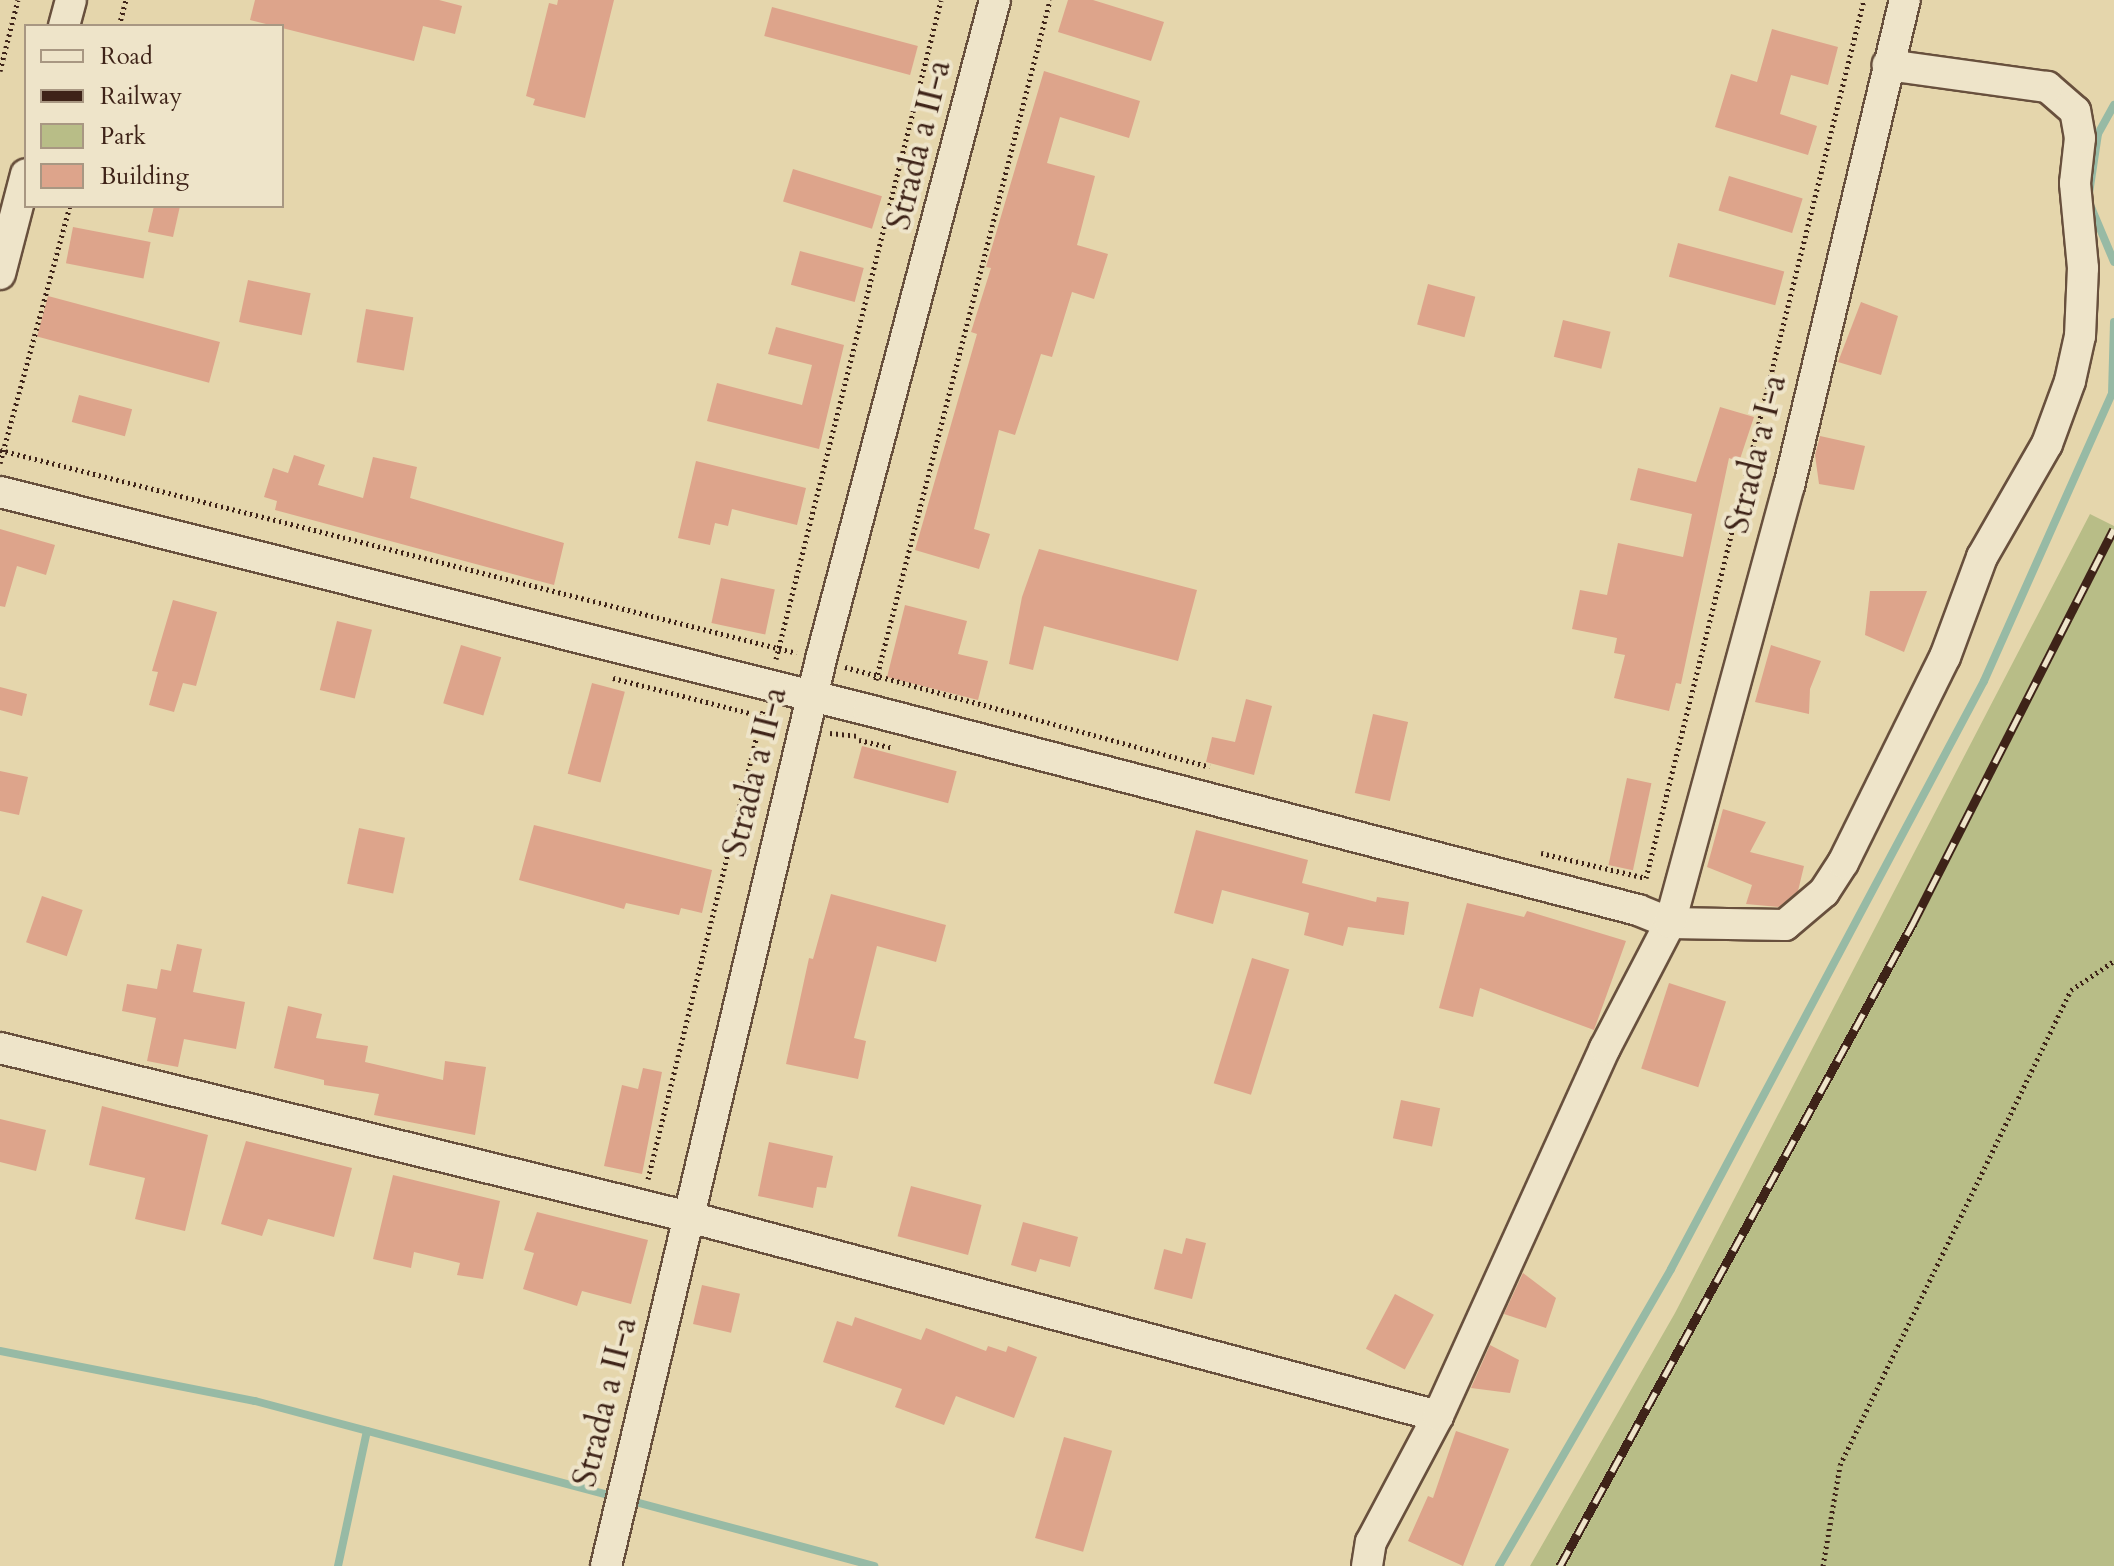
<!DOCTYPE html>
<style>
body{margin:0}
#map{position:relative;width:2114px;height:1566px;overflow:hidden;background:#e5d6ac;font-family:Cardo,serif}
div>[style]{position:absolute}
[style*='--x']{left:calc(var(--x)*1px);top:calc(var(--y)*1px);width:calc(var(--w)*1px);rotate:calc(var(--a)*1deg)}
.green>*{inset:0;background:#b8bd87}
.stream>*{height:8px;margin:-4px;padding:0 4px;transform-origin:4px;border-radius:4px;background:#97baa5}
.building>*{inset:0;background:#dda48b;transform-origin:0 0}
.path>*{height:5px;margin-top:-2.5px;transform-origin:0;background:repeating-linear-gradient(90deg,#3e2318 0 2px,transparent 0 6px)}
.roads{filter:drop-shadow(2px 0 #68503d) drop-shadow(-2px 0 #68503d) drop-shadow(0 2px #68503d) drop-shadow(0 -2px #68503d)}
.minor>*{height:30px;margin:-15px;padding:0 15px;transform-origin:15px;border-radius:15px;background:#eee4c9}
.rail>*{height:9px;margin-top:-4.5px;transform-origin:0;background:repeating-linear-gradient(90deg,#eee4c9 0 18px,#3e2318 0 36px);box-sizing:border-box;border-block:2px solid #3e2318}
span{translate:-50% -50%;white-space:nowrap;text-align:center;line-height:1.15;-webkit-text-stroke:8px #eee4c9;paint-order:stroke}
.street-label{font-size:34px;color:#3e2318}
.legend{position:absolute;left:24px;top:24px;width:260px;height:184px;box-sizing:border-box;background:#eee4c9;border:2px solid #a89782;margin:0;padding:10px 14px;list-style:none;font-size:24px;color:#3e2318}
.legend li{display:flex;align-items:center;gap:16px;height:40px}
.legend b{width:40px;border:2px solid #a89782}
</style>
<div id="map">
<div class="green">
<div style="clip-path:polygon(2090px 514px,2114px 526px,2114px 1566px,1530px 1566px,1675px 1313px)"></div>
</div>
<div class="stream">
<div style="--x:2114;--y:105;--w:33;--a:119"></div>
<div style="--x:2098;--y:134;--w:67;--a:98.6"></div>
<div style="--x:2088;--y:200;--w:67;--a:67.2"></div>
<div style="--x:0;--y:1351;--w:260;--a:11.1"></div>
<div style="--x:255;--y:1401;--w:373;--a:14.9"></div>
<div style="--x:628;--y:1500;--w:255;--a:15"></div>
<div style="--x:338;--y:1566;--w:138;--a:-77.9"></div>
<div style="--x:1499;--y:1566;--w:343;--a:-59.9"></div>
<div style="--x:1671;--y:1269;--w:666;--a:-61.97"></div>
<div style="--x:1984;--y:681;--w:314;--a:-66"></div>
<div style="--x:2112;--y:394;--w:72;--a:-88.4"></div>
</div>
<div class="building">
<div style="clip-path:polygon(255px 0,439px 0,462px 6px,455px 34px,423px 26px,414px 61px,250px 20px)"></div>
<div style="clip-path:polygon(558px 0,614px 0,585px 118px,533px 105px,535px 99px,526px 96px,549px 3px,557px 5px)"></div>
<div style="clip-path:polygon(1068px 0,1093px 0,1164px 22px,1151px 61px,1058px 32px)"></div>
<div style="left:772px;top:7px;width:151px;height:30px;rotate:15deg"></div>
<div style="clip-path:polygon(1772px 29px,1838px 47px,1828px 85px,1791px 75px,1780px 114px,1817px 126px,1808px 155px,1715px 127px,1731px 74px,1757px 82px)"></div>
<div style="clip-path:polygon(1044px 71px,1140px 101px,1129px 138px,1060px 117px,1047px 163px,1095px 176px,1077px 245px,1108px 254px,1094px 299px,1072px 292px,1052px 357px,1041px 354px,1015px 435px,999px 430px,974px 529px,990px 534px,979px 569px,915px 550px,977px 334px,971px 332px,991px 268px,986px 267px)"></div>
<div style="left:793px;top:169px;width:93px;height:34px;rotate:17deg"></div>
<div style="left:1729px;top:176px;width:77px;height:36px;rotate:17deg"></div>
<div style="clip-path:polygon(154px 206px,180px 206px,173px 237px,148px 232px)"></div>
<div style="left:73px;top:227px;width:79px;height:37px;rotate:11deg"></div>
<div style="left:1678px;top:243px;width:110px;height:35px;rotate:15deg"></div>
<div style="left:800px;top:251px;width:66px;height:35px;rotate:15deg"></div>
<div style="left:248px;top:280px;width:64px;height:43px;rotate:12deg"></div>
<div style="left:1428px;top:284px;width:49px;height:42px;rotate:15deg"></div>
<div style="left:48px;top:296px;width:178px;height:42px;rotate:15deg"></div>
<div style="clip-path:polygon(1861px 302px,1898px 316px,1881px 375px,1838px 362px)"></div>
<div style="left:366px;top:309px;width:48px;height:54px;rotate:10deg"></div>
<div style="left:1563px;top:320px;width:49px;height:38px;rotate:14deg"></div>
<div style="clip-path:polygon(776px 327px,844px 345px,819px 449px,707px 421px,717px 383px,802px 405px,812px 365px,768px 354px)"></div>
<div style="left:79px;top:395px;width:55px;height:28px;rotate:15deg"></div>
<div style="clip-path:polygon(1720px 407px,1754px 417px,1739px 462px,1729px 458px,1681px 684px,1676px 683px,1669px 711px,1614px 698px,1625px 655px,1614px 653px,1617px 638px,1572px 629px,1580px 590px,1607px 595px,1618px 543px,1683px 557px,1692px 514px,1630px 500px,1638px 468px,1696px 482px)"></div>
<div style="clip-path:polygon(1820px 436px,1865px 446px,1854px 490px,1819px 484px,1815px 455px)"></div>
<div style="clip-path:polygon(294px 455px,325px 465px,318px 485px,363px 498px,373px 457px,417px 467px,410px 498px,564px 543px,554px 585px,275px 510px,277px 501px,264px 497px,273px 468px,288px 473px)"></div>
<div style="clip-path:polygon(696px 461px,806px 488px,797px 525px,732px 509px,728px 526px,715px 523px,710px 545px,678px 538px)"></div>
<div style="clip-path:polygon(0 529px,55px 545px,46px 575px,17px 566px,5px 607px,0 606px)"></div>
<div style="clip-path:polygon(1039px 549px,1197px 590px,1178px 661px,1044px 626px,1033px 670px,1009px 664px,1022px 597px)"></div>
<div style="left:721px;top:578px;width:55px;height:46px;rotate:12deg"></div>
<div style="clip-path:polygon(1870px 591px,1927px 591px,1904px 652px,1865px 635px)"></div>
<div style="clip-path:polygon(173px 600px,217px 612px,196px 686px,183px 683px,174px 712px,149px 705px,158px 672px,152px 671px)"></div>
<div style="clip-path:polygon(905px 605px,967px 621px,958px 654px,988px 661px,978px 700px,887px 677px)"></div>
<div style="left:337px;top:621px;width:36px;height:71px;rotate:14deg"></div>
<div style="left:461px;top:645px;width:42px;height:61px;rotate:17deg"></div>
<div style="clip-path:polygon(1771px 645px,1821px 661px,1810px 689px,1809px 714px,1755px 702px)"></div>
<div style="left:592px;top:683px;width:34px;height:94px;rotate:15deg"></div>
<div style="clip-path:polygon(0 687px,27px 694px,22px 716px,0 710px)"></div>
<div style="clip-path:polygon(1246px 699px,1272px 706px,1254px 775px,1206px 762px,1212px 737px,1235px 742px)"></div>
<div style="left:1373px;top:714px;width:36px;height:81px;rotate:13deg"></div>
<div style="left:862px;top:746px;width:98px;height:33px;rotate:15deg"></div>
<div style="clip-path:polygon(0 771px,28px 777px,19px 815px,0 811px)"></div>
<div style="left:1627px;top:778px;width:25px;height:89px;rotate:12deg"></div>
<div style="clip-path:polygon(1723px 809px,1766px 822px,1750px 852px,1804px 866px,1798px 891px,1779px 907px,1746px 904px,1752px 885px,1707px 867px)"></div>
<div style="clip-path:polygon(534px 825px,712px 870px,702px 913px,681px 908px,679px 915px,626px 903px,624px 909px,519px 880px)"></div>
<div style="left:359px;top:828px;width:47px;height:57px;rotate:12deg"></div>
<div style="clip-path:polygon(1196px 830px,1308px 860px,1302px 883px,1376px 902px,1377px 897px,1409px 902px,1404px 935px,1348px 927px,1343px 946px,1304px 935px,1309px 913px,1222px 890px,1213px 924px,1174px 913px)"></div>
<div style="clip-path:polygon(831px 894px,946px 925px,936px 962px,877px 946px,854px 1038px,866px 1041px,858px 1079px,786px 1064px,809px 958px,813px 959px)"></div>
<div style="left:42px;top:896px;width:43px;height:49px;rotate:19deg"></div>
<div style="clip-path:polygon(1467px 903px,1524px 917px,1527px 911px,1626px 941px,1594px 1030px,1480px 988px,1473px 1017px,1439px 1008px)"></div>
<div style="clip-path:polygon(177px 944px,202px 949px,193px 992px,245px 1002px,236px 1049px,184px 1039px,178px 1067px,147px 1061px,156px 1018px,122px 1011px,127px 984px,157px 989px,161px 969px,171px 971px)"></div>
<div style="left:1252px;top:958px;width:39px;height:131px;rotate:17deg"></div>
<div style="left:1669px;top:983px;width:60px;height:90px;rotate:18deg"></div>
<div style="clip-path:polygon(288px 1006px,322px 1014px,316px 1038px,368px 1046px,365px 1062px,443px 1080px,445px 1061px,486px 1067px,475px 1135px,374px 1115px,379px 1094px,324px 1085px,324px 1080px,274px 1068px)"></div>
<div style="clip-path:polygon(643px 1068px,662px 1072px,642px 1174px,604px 1166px,622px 1085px,638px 1089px)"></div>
<div style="left:1401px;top:1100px;width:40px;height:39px;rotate:12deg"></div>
<div style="clip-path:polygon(102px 1106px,208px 1135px,185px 1231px,135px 1219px,145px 1178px,89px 1165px)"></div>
<div style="clip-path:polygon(0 1119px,46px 1130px,36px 1171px,0 1162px)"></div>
<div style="clip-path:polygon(246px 1141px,352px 1168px,334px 1237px,268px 1219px,262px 1236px,221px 1224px)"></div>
<div style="clip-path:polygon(769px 1142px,833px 1156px,826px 1188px,817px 1187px,813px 1208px,758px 1196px)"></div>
<div style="clip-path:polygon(393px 1175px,500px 1201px,483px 1279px,457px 1275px,460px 1263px,414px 1252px,411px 1268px,373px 1259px)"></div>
<div style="left:911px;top:1186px;width:73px;height:52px;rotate:15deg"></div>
<div style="clip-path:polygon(537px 1212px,648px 1240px,631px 1304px,582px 1291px,577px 1306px,523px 1289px,534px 1253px,524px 1250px)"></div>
<div style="clip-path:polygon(1023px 1222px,1078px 1237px,1070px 1267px,1040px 1259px,1036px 1272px,1011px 1265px)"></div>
<div style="clip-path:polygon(1186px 1238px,1206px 1243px,1192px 1299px,1154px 1289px,1164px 1249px,1182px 1254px)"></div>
<div style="clip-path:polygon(1523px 1273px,1556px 1298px,1546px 1328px,1504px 1314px)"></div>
<div style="left:702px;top:1285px;width:39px;height:40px;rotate:13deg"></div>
<div style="left:1395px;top:1294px;width:44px;height:62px;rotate:28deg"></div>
<div style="clip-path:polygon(855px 1317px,921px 1340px,926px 1328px,986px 1351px,988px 1346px,1006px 1352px,1008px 1346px,1037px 1357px,1014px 1418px,956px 1396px,944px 1425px,895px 1407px,902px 1389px,823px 1362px,837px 1321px,852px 1326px)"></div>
<div style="clip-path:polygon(1490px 1345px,1519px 1360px,1510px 1393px,1471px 1388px)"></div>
<div style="clip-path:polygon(1456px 1431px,1509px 1449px,1463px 1566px,1408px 1541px,1428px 1496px,1433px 1498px)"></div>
<div style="left:1064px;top:1437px;width:50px;height:105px;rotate:16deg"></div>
</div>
<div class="path">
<div style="--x:119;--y:26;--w:27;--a:-75"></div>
<div style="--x:0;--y:71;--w:73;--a:-75.8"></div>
<div style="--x:0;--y:450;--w:822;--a:14.29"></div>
<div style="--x:0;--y:463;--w:266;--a:-74.8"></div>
<div style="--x:776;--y:659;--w:679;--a:-75.94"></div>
<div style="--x:845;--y:667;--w:378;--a:15.3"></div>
<div style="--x:613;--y:678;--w:173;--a:14.4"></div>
<div style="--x:876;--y:680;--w:702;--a:-75.65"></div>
<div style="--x:830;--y:733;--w:30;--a:6"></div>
<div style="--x:859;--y:740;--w:35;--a:13"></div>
<div style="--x:1541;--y:853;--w:108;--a:13.4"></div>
<div style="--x:1646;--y:878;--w:905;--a:-76.06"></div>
<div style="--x:648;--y:1179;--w:482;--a:-76.2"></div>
<div style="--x:1823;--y:1566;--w:102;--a:-80.4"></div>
<div style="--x:1840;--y:1465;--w:528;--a:-64.07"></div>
<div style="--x:2071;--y:990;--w:52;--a:-34"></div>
</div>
<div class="roads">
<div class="minor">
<div style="--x:64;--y:26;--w:27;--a:-75"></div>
<div style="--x:0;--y:274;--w:103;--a:-75.4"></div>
<div style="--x:0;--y:492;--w:895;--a:14.1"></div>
<div style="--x:868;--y:710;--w:796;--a:14.56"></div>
<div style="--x:1638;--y:910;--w:35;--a:22"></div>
<div style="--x:1670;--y:923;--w:115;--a:1"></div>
<div style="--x:1785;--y:925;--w:51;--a:-40.2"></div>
<div style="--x:1824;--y:892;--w:35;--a:-57"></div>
<div style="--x:1843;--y:863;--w:230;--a:-63.7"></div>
<div style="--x:1945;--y:657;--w:107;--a:-69.7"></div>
<div style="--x:1982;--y:557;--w:130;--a:-60.1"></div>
<div style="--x:2047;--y:444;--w:67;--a:-69.9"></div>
<div style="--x:2070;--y:381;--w:46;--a:-77.5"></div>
<div style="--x:2080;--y:336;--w:68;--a:-87.5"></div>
<div style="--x:2083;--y:268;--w:85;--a:-95.4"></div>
<div style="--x:2075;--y:183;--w:45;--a:-83.7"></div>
<div style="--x:2080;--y:138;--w:27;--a:-100"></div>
<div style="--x:2075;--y:111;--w:37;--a:-139"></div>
<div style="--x:2047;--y:87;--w:161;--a:-172.1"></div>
<div style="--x:0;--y:1048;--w:709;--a:13.78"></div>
<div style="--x:689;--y:1217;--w:775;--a:14.88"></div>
<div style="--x:606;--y:1566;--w:932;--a:-76.66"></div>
<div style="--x:821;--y:659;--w:682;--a:-75.21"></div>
<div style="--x:1367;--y:1566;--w:24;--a:-81"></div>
<div style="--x:1371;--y:1542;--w:143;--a:-62"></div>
<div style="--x:1438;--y:1416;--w:404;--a:-65.6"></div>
<div style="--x:1605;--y:1048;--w:141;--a:-62.5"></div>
<div style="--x:1670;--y:923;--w:453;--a:-74.8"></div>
<div style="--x:1789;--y:486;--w:500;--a:-76.6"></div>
</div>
</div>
<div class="rail">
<div style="--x:1560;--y:1566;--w:734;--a:-61.23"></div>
<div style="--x:1913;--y:923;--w:442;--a:-63"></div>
</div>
<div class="street-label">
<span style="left:919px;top:145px;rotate:-76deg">Strada a II-a</span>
<span style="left:1756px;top:454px;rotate:-76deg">Strada a I-a</span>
<span style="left:755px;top:772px;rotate:-76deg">Strada a II-a</span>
<span style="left:605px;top:1402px;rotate:-76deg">Strada a II-a</span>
</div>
<ul class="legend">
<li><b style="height:10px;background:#eee4c9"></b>Road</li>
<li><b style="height:10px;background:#3e2318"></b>Railway</li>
<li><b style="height:22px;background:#b8bd87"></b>Park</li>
<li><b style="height:22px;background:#dda48b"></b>Building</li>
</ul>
</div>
